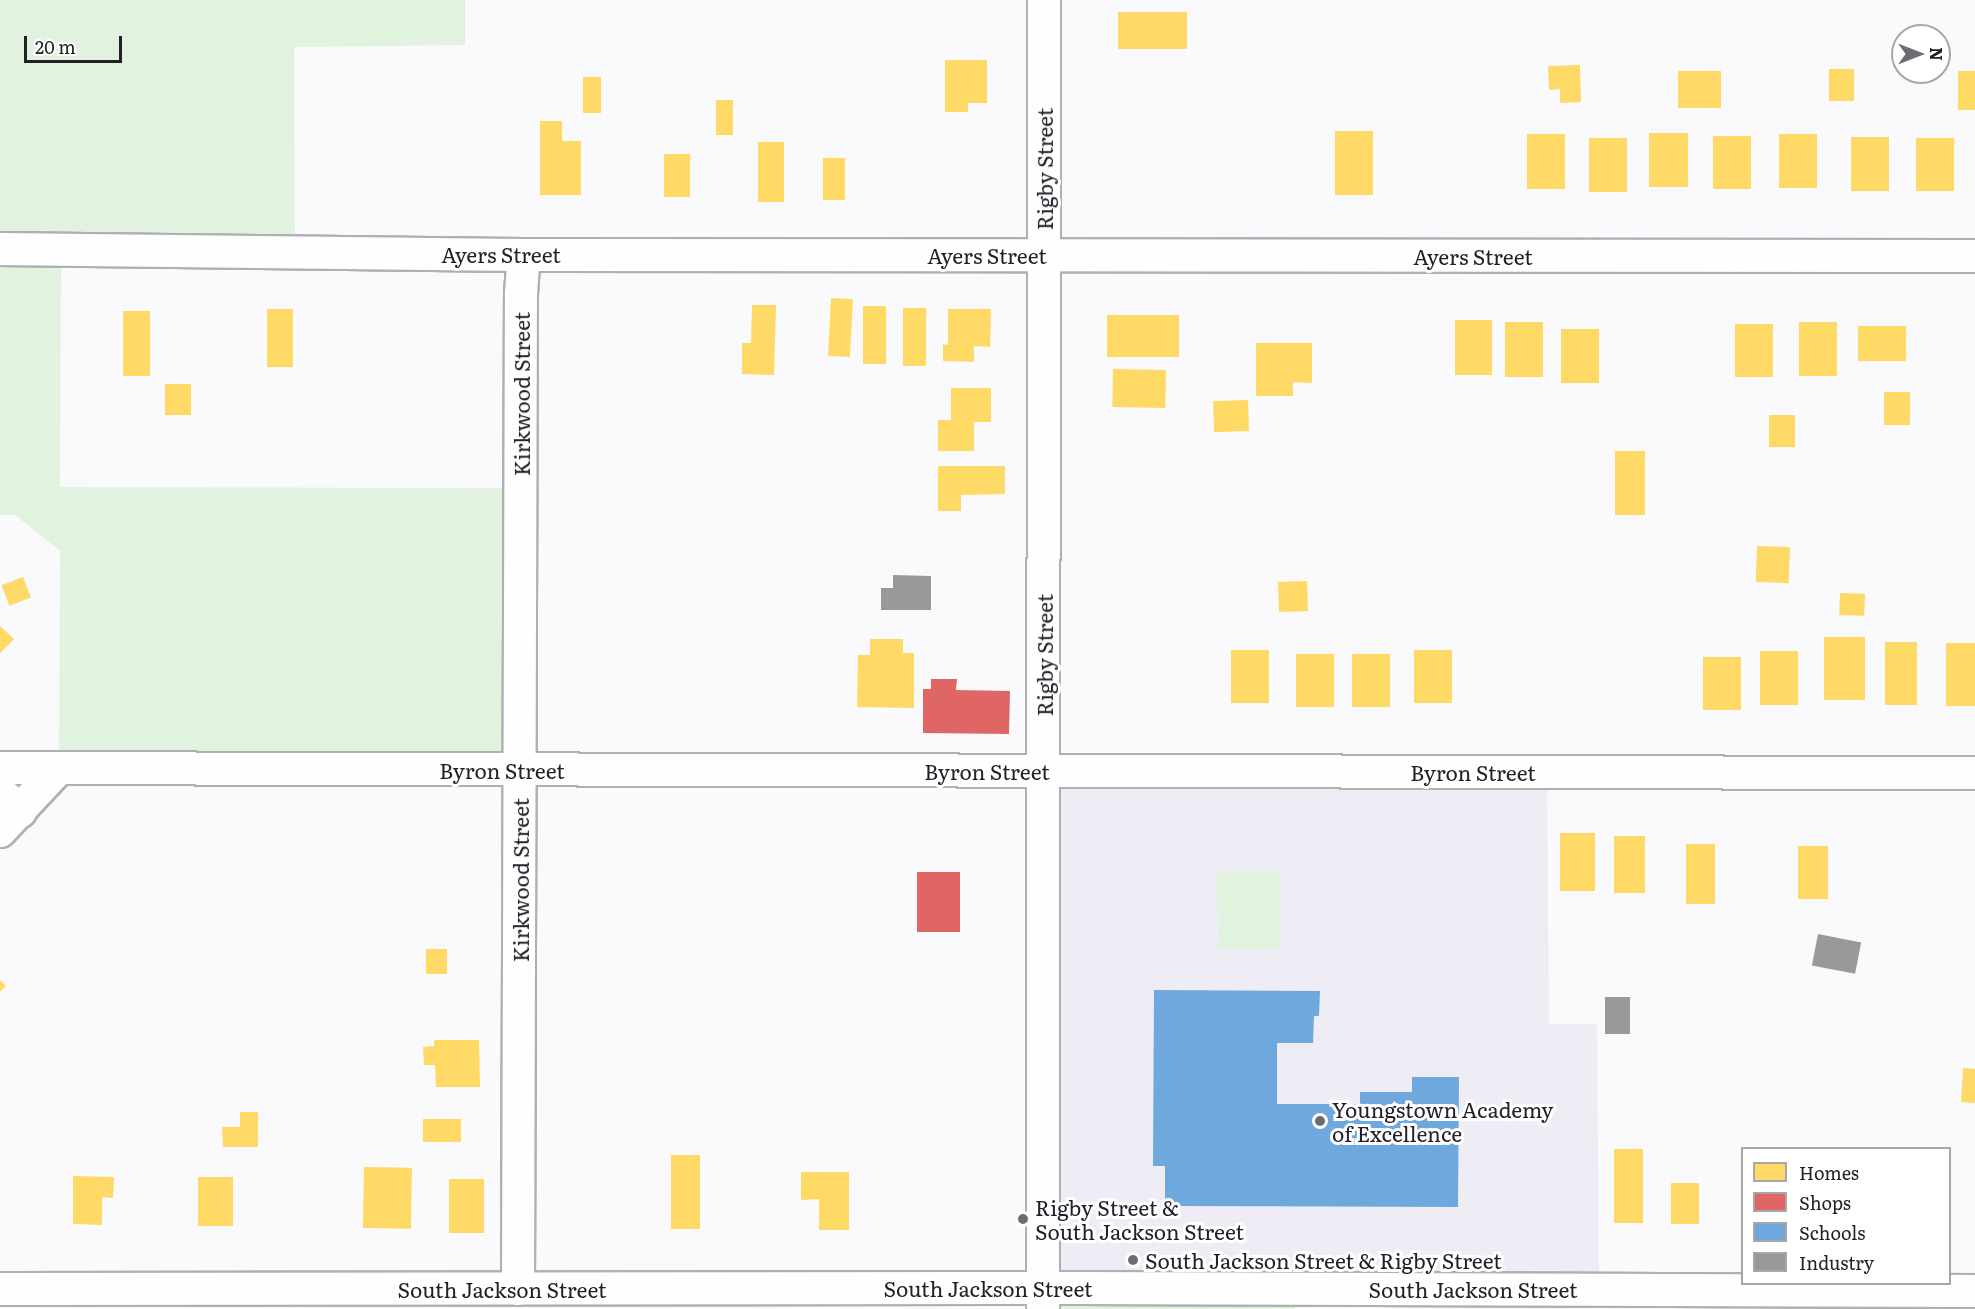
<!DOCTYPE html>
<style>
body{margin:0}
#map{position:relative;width:1975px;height:1309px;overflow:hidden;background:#faf9fc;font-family:Literata,serif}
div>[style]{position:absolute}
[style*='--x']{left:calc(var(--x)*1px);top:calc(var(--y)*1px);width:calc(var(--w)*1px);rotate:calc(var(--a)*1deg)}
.built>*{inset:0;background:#eeecf4}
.green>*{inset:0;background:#e1f2de;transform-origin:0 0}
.homes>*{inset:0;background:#ffd966;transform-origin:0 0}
.shops>*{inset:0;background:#e06666;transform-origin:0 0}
.schools>*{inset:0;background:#6fa8dc}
.industry>*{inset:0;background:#999;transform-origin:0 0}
.roads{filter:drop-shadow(2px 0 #b1afb4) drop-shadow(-2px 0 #b1afb4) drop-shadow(0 2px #b1afb4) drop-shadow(0 -2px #b1afb4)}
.street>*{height:32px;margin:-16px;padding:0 16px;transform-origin:16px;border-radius:16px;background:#fefeff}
.dots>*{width:16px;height:16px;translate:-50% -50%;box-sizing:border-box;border:3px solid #fff;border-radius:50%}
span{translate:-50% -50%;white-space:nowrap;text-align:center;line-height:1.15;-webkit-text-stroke:6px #fff;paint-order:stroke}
.street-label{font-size:21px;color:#232029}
.poi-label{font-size:21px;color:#232029}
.left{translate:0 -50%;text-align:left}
.legend{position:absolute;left:1741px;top:1147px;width:210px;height:138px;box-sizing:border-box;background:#fff;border:2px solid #a7a6a9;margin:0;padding:8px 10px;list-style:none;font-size:18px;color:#232029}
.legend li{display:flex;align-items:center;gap:12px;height:30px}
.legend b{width:30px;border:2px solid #a7a6a9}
.north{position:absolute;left:1891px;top:24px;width:60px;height:60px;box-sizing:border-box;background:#fff;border:2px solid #a7a6a9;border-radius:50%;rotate:90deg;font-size:16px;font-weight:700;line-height:24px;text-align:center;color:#232029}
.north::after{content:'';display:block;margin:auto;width:21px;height:27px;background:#6e6c73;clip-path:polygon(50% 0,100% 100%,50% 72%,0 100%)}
.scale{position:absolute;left:24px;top:36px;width:98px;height:27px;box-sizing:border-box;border:3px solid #232029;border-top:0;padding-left:8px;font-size:18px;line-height:21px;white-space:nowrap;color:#232029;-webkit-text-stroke:4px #fff;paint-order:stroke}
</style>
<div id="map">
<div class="built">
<div style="clip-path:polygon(1044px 771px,1547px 772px,1549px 1024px,1597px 1024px,1599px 1290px,1043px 1288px)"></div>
</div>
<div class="green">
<div style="clip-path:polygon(0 0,465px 0,465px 45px,294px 47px,295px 252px,61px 250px,60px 487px,521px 488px,520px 770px,59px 768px,60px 551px,15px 515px,0 515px)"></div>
<div style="left:1279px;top:871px;width:77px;height:62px;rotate:89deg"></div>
<div style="left:1043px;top:1288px;width:252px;height:21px"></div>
</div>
<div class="homes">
<div style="left:1118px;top:12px;width:69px;height:37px"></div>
<div style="clip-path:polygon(945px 60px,987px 60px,987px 103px,968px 103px,968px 112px,945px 112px)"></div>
<div style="clip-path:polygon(1580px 65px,1581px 102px,1560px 103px,1560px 89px,1549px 90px,1548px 66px)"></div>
<div style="left:1829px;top:69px;width:25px;height:32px"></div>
<div style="left:1721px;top:71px;width:37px;height:43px;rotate:90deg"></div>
<div style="left:1958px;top:71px;width:17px;height:39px"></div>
<div style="left:583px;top:77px;width:18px;height:36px"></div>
<div style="left:716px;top:100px;width:17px;height:35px"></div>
<div style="clip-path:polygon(540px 121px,562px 121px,562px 141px,581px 141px,581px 195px,540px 195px)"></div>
<div style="left:1373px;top:131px;width:64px;height:38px;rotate:90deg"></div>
<div style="left:1649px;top:133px;width:39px;height:54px"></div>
<div style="left:1527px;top:134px;width:38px;height:55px"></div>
<div style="left:1779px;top:134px;width:38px;height:54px"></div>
<div style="left:1713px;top:136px;width:38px;height:53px"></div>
<div style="left:1851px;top:137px;width:38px;height:54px"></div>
<div style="left:1589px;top:138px;width:38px;height:54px"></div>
<div style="left:1916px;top:138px;width:38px;height:53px"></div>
<div style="left:758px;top:142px;width:26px;height:60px"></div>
<div style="left:664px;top:154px;width:26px;height:43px"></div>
<div style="left:823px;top:158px;width:22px;height:42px"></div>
<div style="left:831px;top:298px;width:22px;height:58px;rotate:3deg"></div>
<div style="clip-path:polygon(752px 305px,776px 305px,774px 375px,742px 374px,742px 343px,751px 343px)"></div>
<div style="left:863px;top:306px;width:23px;height:58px"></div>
<div style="left:903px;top:308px;width:23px;height:58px"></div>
<div style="left:293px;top:309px;width:58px;height:26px;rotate:90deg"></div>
<div style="clip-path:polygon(948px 309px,991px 309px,990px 347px,974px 346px,974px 362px,943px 361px,943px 344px,948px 345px)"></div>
<div style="left:123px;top:311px;width:27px;height:65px"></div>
<div style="left:1179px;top:315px;width:42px;height:72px;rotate:90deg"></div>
<div style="left:1455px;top:320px;width:37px;height:55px"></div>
<div style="left:1505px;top:322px;width:38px;height:55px"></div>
<div style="left:1799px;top:322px;width:38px;height:54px"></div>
<div style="left:1735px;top:324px;width:38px;height:53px"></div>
<div style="left:1858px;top:326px;width:48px;height:35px"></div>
<div style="left:1561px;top:329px;width:38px;height:54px"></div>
<div style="clip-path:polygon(1256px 343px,1312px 343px,1312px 383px,1293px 382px,1293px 396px,1256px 396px)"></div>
<div style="left:1113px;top:369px;width:53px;height:38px;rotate:1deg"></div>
<div style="left:165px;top:384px;width:26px;height:31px"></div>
<div style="clip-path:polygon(951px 388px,991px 388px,991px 422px,974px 422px,974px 451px,938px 451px,938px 420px,951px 420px)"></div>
<div style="left:1884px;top:392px;width:26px;height:33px"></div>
<div style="left:1248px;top:400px;width:31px;height:35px;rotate:88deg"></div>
<div style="left:1769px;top:415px;width:26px;height:32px"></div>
<div style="left:1615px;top:451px;width:30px;height:64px"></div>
<div style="clip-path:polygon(938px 466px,1005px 466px,1005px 494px,961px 495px,961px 511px,938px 511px)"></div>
<div style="left:1757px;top:546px;width:33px;height:36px;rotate:2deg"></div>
<div style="left:23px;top:577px;width:22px;height:23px;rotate:69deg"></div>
<div style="left:1307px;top:581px;width:30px;height:29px;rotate:88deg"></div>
<div style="left:1840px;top:593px;width:25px;height:22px;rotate:2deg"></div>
<div style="clip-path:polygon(0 626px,14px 639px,0 653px)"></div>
<div style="left:1824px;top:637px;width:41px;height:63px"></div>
<div style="clip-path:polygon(870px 639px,903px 639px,903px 653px,914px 653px,914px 708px,857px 707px,858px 655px,870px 655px)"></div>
<div style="left:1885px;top:642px;width:32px;height:63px"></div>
<div style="left:1946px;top:643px;width:29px;height:63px"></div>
<div style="left:1231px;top:650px;width:38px;height:53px"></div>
<div style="left:1414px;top:650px;width:38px;height:53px"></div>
<div style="left:1760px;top:651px;width:38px;height:54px"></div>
<div style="left:1296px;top:654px;width:38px;height:53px"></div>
<div style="left:1352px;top:654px;width:38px;height:53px"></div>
<div style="left:1703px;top:657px;width:38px;height:53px"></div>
<div style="left:1560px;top:833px;width:35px;height:58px"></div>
<div style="left:1614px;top:836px;width:31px;height:57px"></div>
<div style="left:1686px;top:844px;width:29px;height:60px"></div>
<div style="left:1798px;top:846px;width:30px;height:53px"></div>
<div style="left:426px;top:949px;width:21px;height:25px"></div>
<div style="clip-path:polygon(0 980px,6px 986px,0 992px)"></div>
<div style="clip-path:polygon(434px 1040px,479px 1040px,480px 1087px,436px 1087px,435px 1065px,424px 1065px,423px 1047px,434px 1046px)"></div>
<div style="clip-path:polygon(1963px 1068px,1975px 1069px,1975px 1103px,1961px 1102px)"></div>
<div style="clip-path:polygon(240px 1112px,258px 1112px,258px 1147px,223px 1147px,222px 1127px,240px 1127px)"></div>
<div style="left:461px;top:1119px;width:23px;height:38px;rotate:90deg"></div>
<div style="left:1614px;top:1149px;width:29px;height:74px"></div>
<div style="left:671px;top:1155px;width:29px;height:74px"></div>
<div style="left:364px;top:1167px;width:48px;height:61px;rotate:1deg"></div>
<div style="clip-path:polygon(801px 1172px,849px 1172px,849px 1230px,819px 1230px,819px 1199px,801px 1200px)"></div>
<div style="clip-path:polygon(73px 1176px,114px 1177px,113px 1198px,102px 1197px,102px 1225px,73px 1224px)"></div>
<div style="left:198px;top:1177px;width:35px;height:49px"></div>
<div style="left:484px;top:1179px;width:54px;height:35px;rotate:90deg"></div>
<div style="left:1671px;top:1183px;width:28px;height:41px"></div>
</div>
<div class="shops">
<div style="clip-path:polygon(931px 679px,957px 679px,956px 690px,1010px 691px,1009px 734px,923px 733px,923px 689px,931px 689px)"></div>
<div style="left:917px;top:872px;width:43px;height:60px"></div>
</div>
<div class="schools">
<div style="clip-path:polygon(1154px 990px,1320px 991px,1319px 1016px,1314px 1016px,1313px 1043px,1277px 1043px,1277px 1104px,1360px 1104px,1360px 1092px,1412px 1092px,1412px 1077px,1459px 1077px,1458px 1207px,1165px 1206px,1165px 1166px,1153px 1166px)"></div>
</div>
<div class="industry">
<div style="clip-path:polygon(893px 575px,931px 576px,931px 610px,881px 610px,881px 588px,893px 588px)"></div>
<div style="left:1818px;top:934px;width:44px;height:32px;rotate:11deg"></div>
<div style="left:1605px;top:997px;width:25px;height:37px"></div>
</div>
<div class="roads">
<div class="street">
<div style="--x:0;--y:249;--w:524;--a:0.66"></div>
<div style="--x:524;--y:255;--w:1451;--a:0.04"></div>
<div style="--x:0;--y:768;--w:1975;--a:0.15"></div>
<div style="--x:0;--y:792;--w:28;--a:44"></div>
<div style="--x:0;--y:831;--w:86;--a:-46.9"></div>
<div style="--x:0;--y:1289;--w:1077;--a:-0.05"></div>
<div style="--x:1077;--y:1288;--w:898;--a:0.19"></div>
<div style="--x:518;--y:1289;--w:995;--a:-89.83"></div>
<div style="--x:521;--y:294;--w:39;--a:-86"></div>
<div style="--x:1043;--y:1307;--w:1307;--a:-89.96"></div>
</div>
</div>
<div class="dots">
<div style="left:1320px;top:1121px;background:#6e6c73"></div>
<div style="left:1023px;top:1219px;background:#6e6c73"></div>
<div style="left:1133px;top:1260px;background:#6e6c73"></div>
</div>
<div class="street-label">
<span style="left:1044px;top:169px;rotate:-90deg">Rigby Street</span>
<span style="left:501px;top:254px">Ayers Street</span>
<span style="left:987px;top:255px">Ayers Street</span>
<span style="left:1473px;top:256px">Ayers Street</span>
<span style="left:521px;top:394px;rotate:-90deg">Kirkwood Street</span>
<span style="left:1044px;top:655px;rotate:-90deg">Rigby Street</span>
<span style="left:502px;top:770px">Byron Street</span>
<span style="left:987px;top:771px">Byron Street</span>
<span style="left:1473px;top:772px">Byron Street</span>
<span style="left:520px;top:880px;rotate:-90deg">Kirkwood Street</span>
<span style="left:988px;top:1288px">South Jackson Street</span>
<span style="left:502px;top:1289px">South Jackson Street</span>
<span style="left:1473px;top:1289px">South Jackson Street</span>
</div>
<div class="poi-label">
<span class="left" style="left:1332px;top:1121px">Youngstown Academy<br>of Excellence</span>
<span class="left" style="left:1035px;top:1219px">Rigby Street &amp;<br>South Jackson Street</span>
<span class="left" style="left:1145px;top:1260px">South Jackson Street &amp; Rigby Street</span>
</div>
<ul class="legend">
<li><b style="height:16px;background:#ffd966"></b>Homes</li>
<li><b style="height:16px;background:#e06666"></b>Shops</li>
<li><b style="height:16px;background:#6fa8dc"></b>Schools</li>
<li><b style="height:16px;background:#999"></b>Industry</li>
</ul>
<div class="north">N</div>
<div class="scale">20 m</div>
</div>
